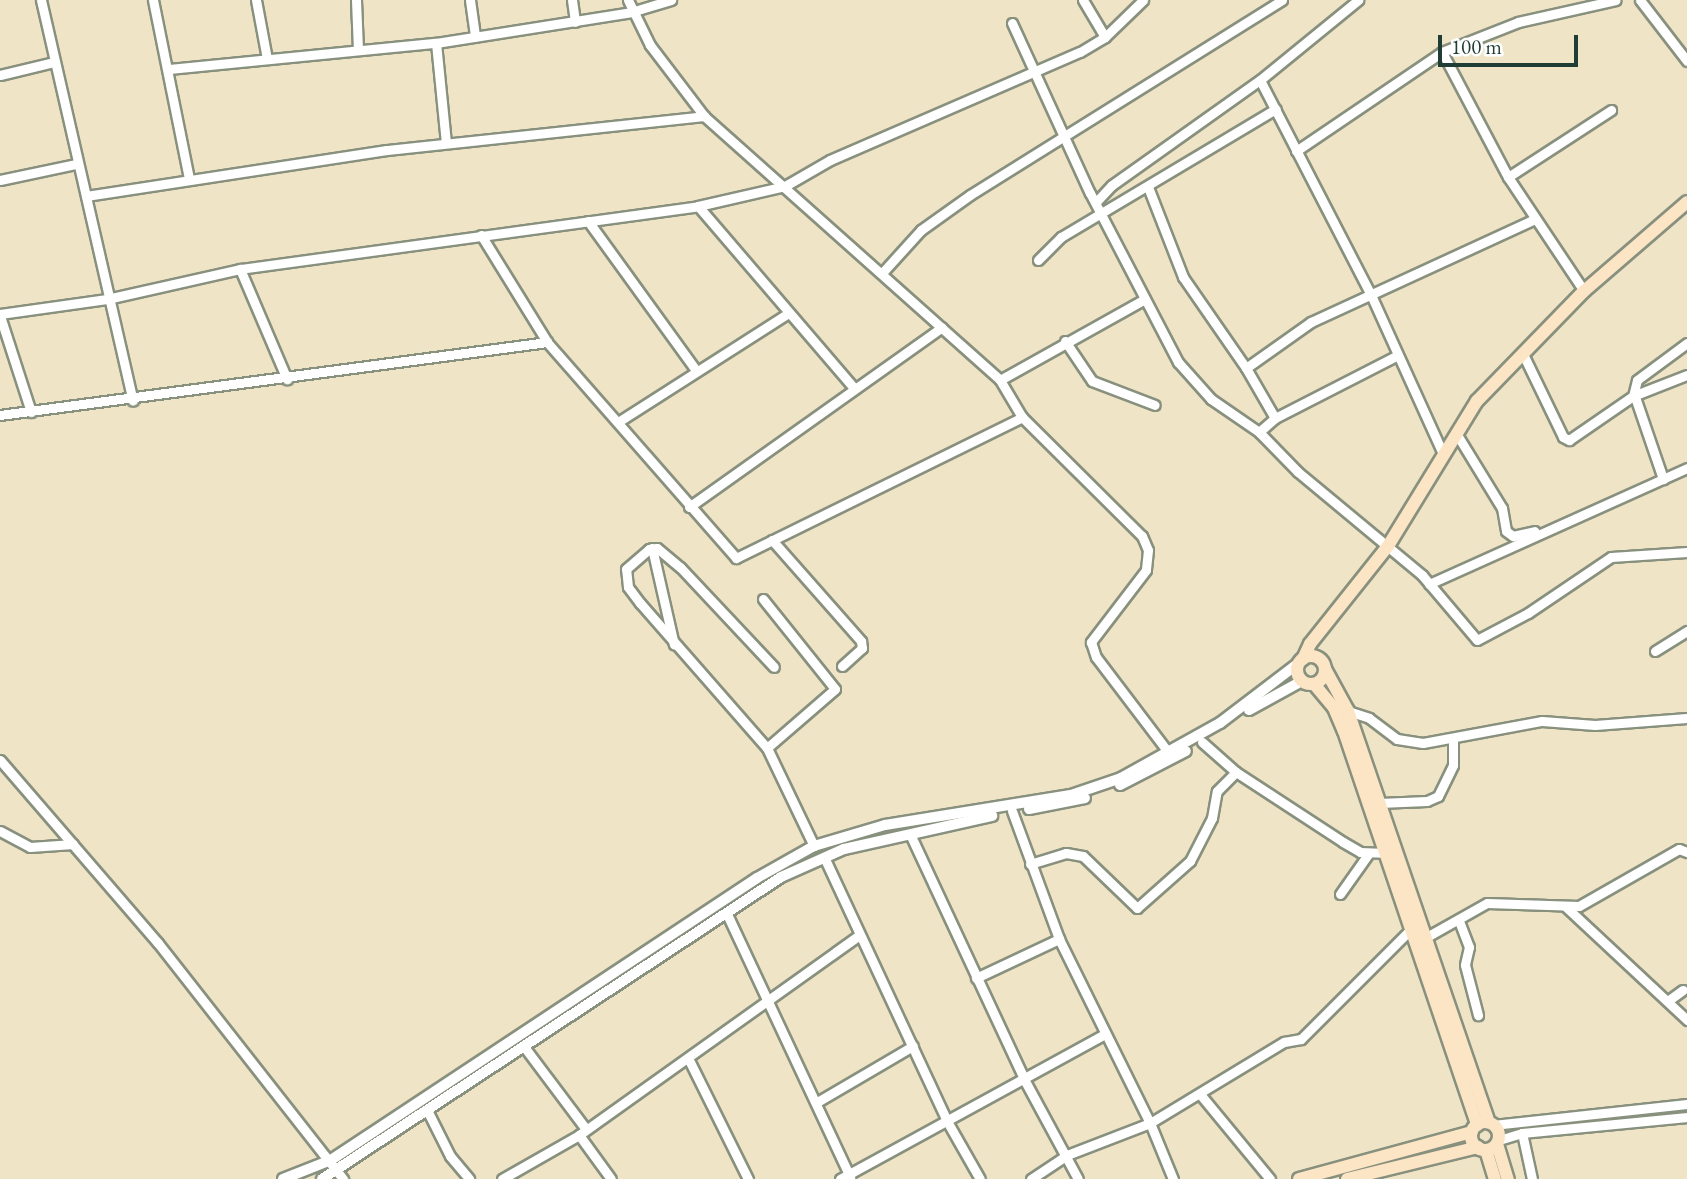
<!DOCTYPE html>
<style>
body{margin:0}
#map{position:relative;width:1687px;height:1179px;overflow:hidden;background:#f0e4c7;font-family:"EB Garamond",serif}
div>[style]{position:absolute}
[style*='--x']{left:calc(var(--x)*1px);top:calc(var(--y)*1px);width:calc(var(--w)*1px);rotate:calc(var(--a)*1deg)}
.roads{filter:drop-shadow(2px 0 #88907e) drop-shadow(-2px 0 #88907e) drop-shadow(0 2px #88907e) drop-shadow(0 -2px #88907e)}
.minor>*{height:9px;margin:-4.5px;padding:0 4.5px;transform-origin:4.5px;border-radius:4.5px;background:#fff}
.tertiary>*{height:10px;margin:-5px;padding:0 5px;transform-origin:5px;border-radius:5px;background:#fff}
.secondary>*{height:12px;margin:-6px;padding:0 6px;transform-origin:6px;border-radius:6px;background:#fce5c4}
.secondary>.ring{margin:-6px;padding:0;box-sizing:content-box;background:none;border:12px solid #fce5c4;border-radius:50%}
span{translate:-50% -50%;white-space:nowrap;text-align:center;line-height:1.15;-webkit-text-stroke:5px #fff;paint-order:stroke}
.scale{position:absolute;left:1438px;top:35px;width:140px;height:32px;box-sizing:border-box;border:4px solid #1f3d34;border-top:0;padding-left:9px;font-size:21px;line-height:24px;white-space:nowrap;color:#1f3d34;-webkit-text-stroke:5px #fff;paint-order:stroke}
</style>
<div id="map">
<div class="roads">
<div class="minor">
<div style="--x:41;--y:0;--w:411;--a:77.1"></div>
<div style="--x:153;--y:0;--w:182;--a:78.6"></div>
<div style="--x:256;--y:0;--w:60;--a:79.4"></div>
<div style="--x:356;--y:0;--w:50;--a:87.7"></div>
<div style="--x:470;--y:0;--w:37;--a:82"></div>
<div style="--x:572;--y:0;--w:22;--a:82"></div>
<div style="--x:628;--y:0;--w:50;--a:63.9"></div>
<div style="--x:650;--y:45;--w:89;--a:52.7"></div>
<div style="--x:704;--y:116;--w:397;--a:41.7"></div>
<div style="--x:1000;--y:380;--w:43;--a:59.3"></div>
<div style="--x:1022;--y:417;--w:169;--a:44.8"></div>
<div style="--x:1142;--y:536;--w:15;--a:67"></div>
<div style="--x:1148;--y:550;--w:20;--a:96"></div>
<div style="--x:1146;--y:570;--w:91;--a:127.4"></div>
<div style="--x:1091;--y:642;--w:16;--a:72"></div>
<div style="--x:1096;--y:657;--w:121;--a:52.8"></div>
<div style="--x:1083;--y:0;--w:43;--a:59.3"></div>
<div style="--x:1640;--y:0;--w:77;--a:52.4"></div>
<div style="--x:1012;--y:23;--w:187;--a:65.4"></div>
<div style="--x:1090;--y:193;--w:191;--a:62.5"></div>
<div style="--x:1178;--y:362;--w:50;--a:48.3"></div>
<div style="--x:1211;--y:399;--w:58;--a:34.5"></div>
<div style="--x:1259;--y:432;--w:56;--a:45.7"></div>
<div style="--x:1298;--y:472;--w:161;--a:39.7"></div>
<div style="--x:1422;--y:575;--w:85;--a:49.8"></div>
<div style="--x:1477;--y:640;--w:58;--a:-27.9"></div>
<div style="--x:1528;--y:613;--w:100;--a:-34"></div>
<div style="--x:1611;--y:557;--w:76;--a:-3.8"></div>
<div style="--x:436;--y:43;--w:100;--a:84.3"></div>
<div style="--x:1442;--y:52;--w:141;--a:62.2"></div>
<div style="--x:1508;--y:177;--w:137;--a:56.3"></div>
<div style="--x:169;--y:69;--w:268;--a:-5.6"></div>
<div style="--x:436;--y:43;--w:197;--a:-9"></div>
<div style="--x:631;--y:12;--w:42;--a:-16.7"></div>
<div style="--x:0;--y:75;--w:56;--a:-13.5"></div>
<div style="--x:1260;--y:80;--w:242;--a:62.7"></div>
<div style="--x:1371;--y:295;--w:175;--a:65.6"></div>
<div style="--x:1296;--y:151;--w:176;--a:-34.1"></div>
<div style="--x:1442;--y:52;--w:82;--a:-21.5"></div>
<div style="--x:1518;--y:22;--w:100;--a:-12.7"></div>
<div style="--x:1508;--y:177;--w:123;--a:-33"></div>
<div style="--x:0;--y:180;--w:78;--a:-11.9"></div>
<div style="--x:1148;--y:187;--w:97;--a:68.7"></div>
<div style="--x:1183;--y:277;--w:111;--a:55.3"></div>
<div style="--x:1246;--y:368;--w:58;--a:59.9"></div>
<div style="--x:86;--y:196;--w:304;--a:-8.7"></div>
<div style="--x:387;--y:150;--w:319;--a:-6.1"></div>
<div style="--x:1096;--y:202;--w:23;--a:-47"></div>
<div style="--x:1112;--y:185;--w:181;--a:-35.4"></div>
<div style="--x:1260;--y:80;--w:127;--a:-39.2"></div>
<div style="--x:698;--y:206;--w:238;--a:49.4"></div>
<div style="--x:588;--y:221;--w:184;--a:54.1"></div>
<div style="--x:481;--y:235;--w:126;--a:58.3"></div>
<div style="--x:547;--y:342;--w:287;--a:48.8"></div>
<div style="--x:736;--y:558;--w:319;--a:-26.2"></div>
<div style="--x:1038;--y:260;--w:33;--a:-45"></div>
<div style="--x:1061;--y:237;--w:250;--a:-30.8"></div>
<div style="--x:240;--y:269;--w:120;--a:66.9"></div>
<div style="--x:882;--y:273;--w:58;--a:-47.8"></div>
<div style="--x:921;--y:230;--w:60;--a:-35.5"></div>
<div style="--x:970;--y:195;--w:368;--a:-32"></div>
<div style="--x:0;--y:314;--w:108;--a:-8"></div>
<div style="--x:107;--y:299;--w:136;--a:-12.7"></div>
<div style="--x:240;--y:269;--w:462;--a:-7.8"></div>
<div style="--x:698;--y:206;--w:89;--a:-12.9"></div>
<div style="--x:785;--y:186;--w:52;--a:-30"></div>
<div style="--x:830;--y:160;--w:272;--a:-23.4"></div>
<div style="--x:1080;--y:52;--w:29;--a:-31"></div>
<div style="--x:1105;--y:37;--w:53;--a:-44.2"></div>
<div style="--x:0;--y:316;--w:101;--a:72.1"></div>
<div style="--x:1065;--y:341;--w:48;--a:56"></div>
<div style="--x:1092;--y:381;--w:67;--a:20.9"></div>
<div style="--x:1522;--y:352;--w:94;--a:64.2"></div>
<div style="--x:1563;--y:437;--w:7;--a:27"></div>
<div style="--x:1569;--y:440;--w:78;--a:-34.5"></div>
<div style="--x:1633;--y:396;--w:58;--a:-21.3"></div>
<div style="--x:1246;--y:368;--w:80;--a:-35.3"></div>
<div style="--x:1311;--y:322;--w:244;--a:-24.7"></div>
<div style="--x:1000;--y:380;--w:166;--a:-29.2"></div>
<div style="--x:1633;--y:396;--w:16;--a:-76"></div>
<div style="--x:1637;--y:380;--w:62;--a:-36.5"></div>
<div style="--x:1635;--y:397;--w:87;--a:71.1"></div>
<div style="--x:0;--y:415;--w:552;--a:-7.6"></div>
<div style="--x:618;--y:422;--w:201;--a:-32.6"></div>
<div style="--x:1259;--y:432;--w:21;--a:-41"></div>
<div style="--x:1275;--y:418;--w:136;--a:-27.1"></div>
<div style="--x:1456;--y:433;--w:88;--a:58.5"></div>
<div style="--x:1502;--y:508;--w:23;--a:80"></div>
<div style="--x:1506;--y:531;--w:9;--a:36"></div>
<div style="--x:1513;--y:536;--w:22;--a:-13"></div>
<div style="--x:689;--y:507;--w:310;--a:-35.4"></div>
<div style="--x:772;--y:540;--w:135;--a:48.6"></div>
<div style="--x:861;--y:641;--w:7;--a:82"></div>
<div style="--x:862;--y:648;--w:27;--a:138"></div>
<div style="--x:652;--y:548;--w:99;--a:77.2"></div>
<div style="--x:1429;--y:584;--w:283;--a:-24.2"></div>
<div style="--x:763;--y:599;--w:115;--a:51.3"></div>
<div style="--x:835;--y:689;--w:90;--a:139.1"></div>
<div style="--x:767;--y:748;--w:109;--a:64.4"></div>
<div style="--x:1655;--y:651;--w:38;--a:-32"></div>
<div style="--x:1348;--y:711;--w:22;--a:18"></div>
<div style="--x:1369;--y:718;--w:35;--a:37"></div>
<div style="--x:1397;--y:739;--w:26;--a:9"></div>
<div style="--x:1423;--y:743;--w:121;--a:-10.5"></div>
<div style="--x:1542;--y:721;--w:53;--a:4.3"></div>
<div style="--x:1595;--y:725;--w:92;--a:-4.4"></div>
<div style="--x:1202;--y:742;--w:45;--a:41.4"></div>
<div style="--x:1236;--y:772;--w:128;--a:33.2"></div>
<div style="--x:1343;--y:842;--w:20;--a:30"></div>
<div style="--x:1360;--y:852;--w:25;--a:2"></div>
<div style="--x:767;--y:748;--w:193;--a:-131.2"></div>
<div style="--x:640;--y:603;--w:20;--a:-127"></div>
<div style="--x:628;--y:587;--w:18;--a:-96"></div>
<div style="--x:626;--y:569;--w:30;--a:-41"></div>
<div style="--x:649;--y:549;--w:8;--a:-7"></div>
<div style="--x:657;--y:548;--w:30;--a:40"></div>
<div style="--x:680;--y:567;--w:137;--a:46.8"></div>
<div style="--x:0;--y:760;--w:242;--a:49.2"></div>
<div style="--x:158;--y:943;--w:300;--a:51.9"></div>
<div style="--x:1379;--y:803;--w:48;--a:-2.4"></div>
<div style="--x:1427;--y:801;--w:12;--a:-24"></div>
<div style="--x:1438;--y:796;--w:34;--a:-64"></div>
<div style="--x:1453;--y:765;--w:25;--a:-90"></div>
<div style="--x:1012;--y:811;--w:136;--a:69.8"></div>
<div style="--x:1059;--y:939;--w:205;--a:63.7"></div>
<div style="--x:1150;--y:1123;--w:61;--a:67.7"></div>
<div style="--x:0;--y:831;--w:34;--a:28"></div>
<div style="--x:30;--y:847;--w:43;--a:-4"></div>
<div style="--x:910;--y:834;--w:272;--a:65"></div>
<div style="--x:1025;--y:1081;--w:111;--a:61.6"></div>
<div style="--x:824;--y:857;--w:293;--a:65"></div>
<div style="--x:948;--y:1123;--w:64;--a:60.3"></div>
<div style="--x:1030;--y:864;--w:38;--a:-17"></div>
<div style="--x:1066;--y:853;--w:17;--a:10"></div>
<div style="--x:1083;--y:856;--w:75;--a:43.9"></div>
<div style="--x:1137;--y:908;--w:71;--a:-41.6"></div>
<div style="--x:1190;--y:861;--w:48;--a:-62.9"></div>
<div style="--x:1212;--y:818;--w:27;--a:-80"></div>
<div style="--x:1217;--y:791;--w:27;--a:-45"></div>
<div style="--x:1340;--y:894;--w:50;--a:-54.7"></div>
<div style="--x:1566;--y:907;--w:166;--a:43"></div>
<div style="--x:726;--y:912;--w:293;--a:64.9"></div>
<div style="--x:1459;--y:921;--w:28;--a:69"></div>
<div style="--x:1469;--y:947;--w:18;--a:103"></div>
<div style="--x:1465;--y:965;--w:52;--a:75.4"></div>
<div style="--x:1423;--y:939;--w:73;--a:-29.4"></div>
<div style="--x:1487;--y:903;--w:92;--a:1.9"></div>
<div style="--x:1579;--y:906;--w:115;--a:-29.7"></div>
<div style="--x:1679;--y:849;--w:9;--a:21"></div>
<div style="--x:976;--y:978;--w:92;--a:-25.2"></div>
<div style="--x:1669;--y:1000;--w:17;--a:-36"></div>
<div style="--x:525;--y:1048;--w:100;--a:53.1"></div>
<div style="--x:689;--y:1060;--w:133;--a:63.6"></div>
<div style="--x:1200;--y:1094;--w:110;--a:50.5"></div>
<div style="--x:817;--y:1102;--w:111;--a:-30.3"></div>
<div style="--x:428;--y:1112;--w:49;--a:63.4"></div>
<div style="--x:450;--y:1156;--w:30;--a:50"></div>
<div style="--x:1493;--y:1125;--w:195;--a:-6.2"></div>
<div style="--x:1522;--y:1133;--w:47;--a:77.7"></div>
<div style="--x:579;--y:1135;--w:54;--a:54"></div>
<div style="--x:1499;--y:1140;--w:24;--a:-17"></div>
<div style="--x:1522;--y:1133;--w:166;--a:-5.5"></div>
<div style="--x:502;--y:1179;--w:89;--a:-29.7"></div>
<div style="--x:579;--y:1135;--w:344;--a:-35.5"></div>
<div style="--x:840;--y:1179;--w:302;--a:-28.7"></div>
<div style="--x:1031;--y:1179;--w:43;--a:-33.7"></div>
<div style="--x:1067;--y:1155;--w:89;--a:-21.1"></div>
<div style="--x:1150;--y:1123;--w:157;--a:-31.2"></div>
<div style="--x:1284;--y:1042;--w:17;--a:-10"></div>
<div style="--x:1301;--y:1039;--w:154;--a:-45"></div>
</div>
<div class="tertiary">
<div style="--x:1249;--y:710;--w:60;--a:-28.7"></div>
<div style="--x:1120;--y:785;--w:74;--a:-27.3"></div>
<div style="--x:1029;--y:809;--w:57;--a:-11.1"></div>
<div style="--x:283;--y:1179;--w:52;--a:-21.6"></div>
<div style="--x:331;--y:1160;--w:511;--a:-33.5"></div>
<div style="--x:757;--y:878;--w:65;--a:-29.3"></div>
<div style="--x:814;--y:846;--w:74;--a:-16.5"></div>
<div style="--x:885;--y:825;--w:188;--a:-9.2"></div>
<div style="--x:1071;--y:795;--w:53;--a:-18.8"></div>
<div style="--x:1121;--y:778;--w:113;--a:-29.1"></div>
<div style="--x:1220;--y:723;--w:101;--a:-37.3"></div>
<div style="--x:322;--y:1179;--w:549;--a:-33.34"></div>
<div style="--x:781;--y:877;--w:69;--a:-24"></div>
<div style="--x:844;--y:849;--w:152;--a:-12.6"></div>
</div>
<div class="secondary">
<div class="ring" style="left:1297px;top:656px;width:16px;height:16px"></div>
<div style="--x:1303;--y:659;--w:17;--a:-65"></div>
<div style="--x:1310;--y:644;--w:125;--a:-51.5"></div>
<div style="--x:1388;--y:546;--w:170;--a:-58.5"></div>
<div style="--x:1477;--y:401;--w:153;--a:-45.8"></div>
<div style="--x:1584;--y:291;--w:136;--a:-40.8"></div>
<div style="--x:1325;--y:669;--w:48;--a:61.3"></div>
<div style="--x:1348;--y:711;--w:435;--a:71.1"></div>
<div style="--x:1314;--y:684;--w:31;--a:50"></div>
<div style="--x:1334;--y:708;--w:25;--a:67"></div>
<div style="--x:1344;--y:731;--w:416;--a:71.3"></div>
<div class="ring" style="left:1471px;top:1122px;width:16px;height:16px"></div>
<div style="--x:1497;--y:1144;--w:37;--a:73"></div>
<div style="--x:1486;--y:1150;--w:30;--a:73"></div>
<div style="--x:1299;--y:1179;--w:179;--a:-15.2"></div>
<div style="--x:1347;--y:1179;--w:135;--a:-13.7"></div>
</div>
</div>
<div class="scale">100 m</div>
</div>
